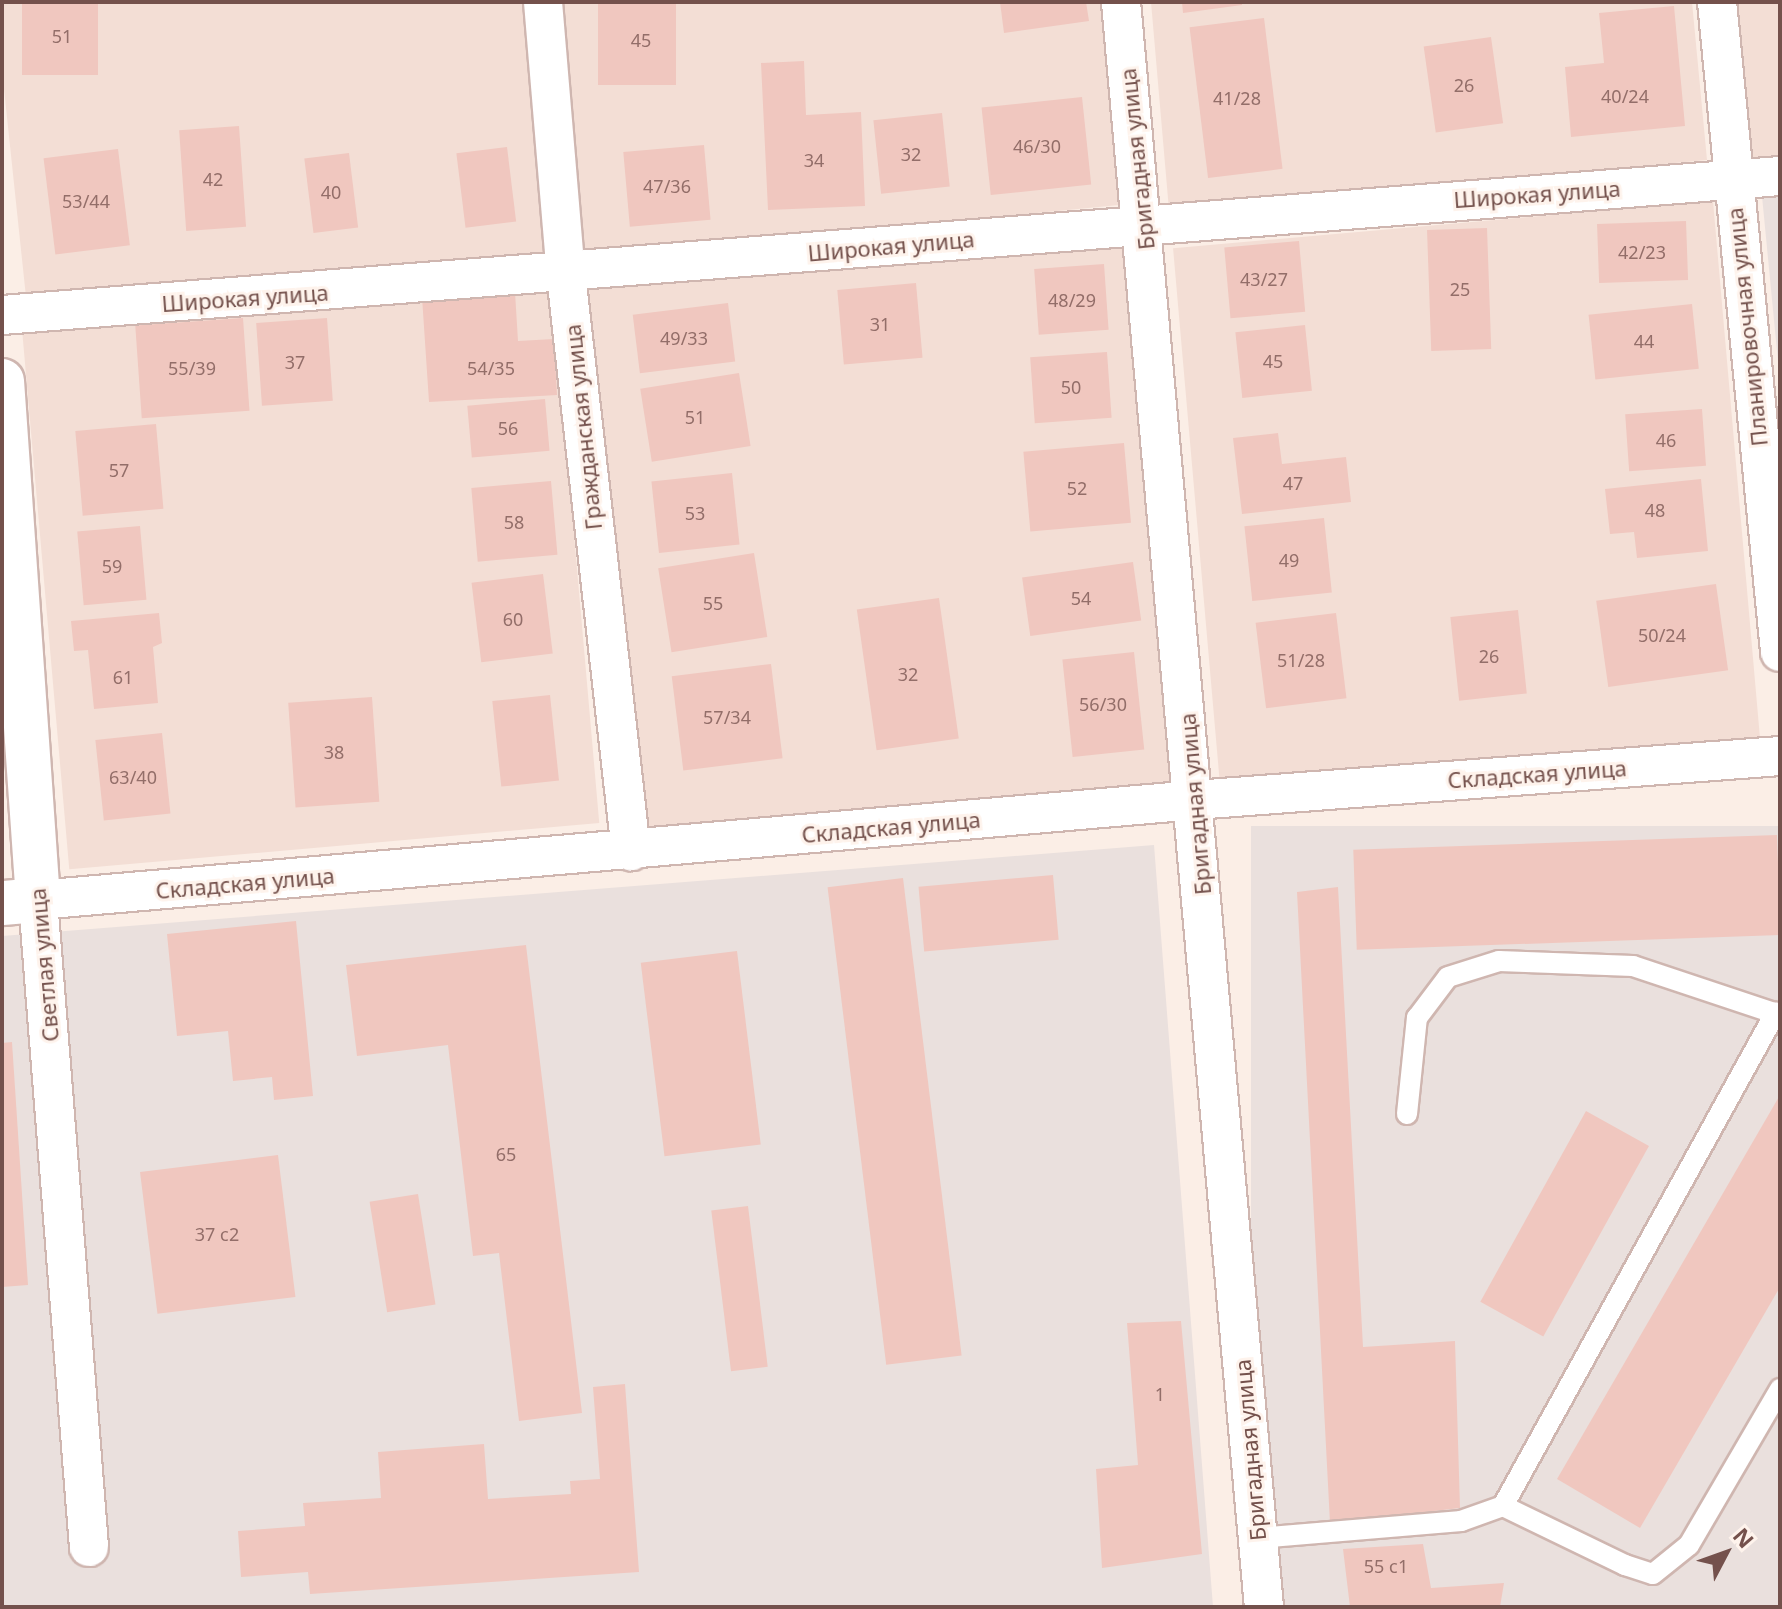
<!DOCTYPE html>
<meta charset="utf-8">
<style>
body{margin:0}
#map{position:relative;width:1782px;height:1609px;overflow:hidden;background:#fbeee6;font-family:"Noto Sans",sans-serif}
div>[style]{position:absolute}
[style*='--x']{left:calc(var(--x)*1px);top:calc(var(--y)*1px);width:calc(var(--w)*1px);rotate:calc(var(--a)*1deg)}
.residential>*{inset:0;background:#f3ded5;transform-origin:0 0}
.industrial>*{inset:0;background:#eae0dd;transform-origin:0 0}
.building>*{inset:0;background:#f0c7bf;transform-origin:0 0}
.roads{filter:drop-shadow(2px 0 #cfb6b0) drop-shadow(-2px 0 #cfb6b0) drop-shadow(0 2px #cfb6b0) drop-shadow(0 -2px #cfb6b0)}
.lane>*{height:20px;margin:-10px;padding:0 10px;transform-origin:10px;border-radius:10px;background:#fff}
.street>*{height:38px;margin:-19px;padding:0 19px;transform-origin:19px;border-radius:19px;background:#fff}
.secondary>*{height:44px;margin:-22px;padding:0 22px;transform-origin:22px;border-radius:22px;background:#fff}
span{translate:-50% -50%;white-space:nowrap;text-align:center;line-height:1.15;-webkit-text-stroke:6px #fef3ec;paint-order:stroke}
.number-label{font-size:18px;color:#936e69}
.number-label span{-webkit-text-stroke-width:0}
.street-label{font-size:22px;color:#74514c}
.frame{position:absolute;inset:0;border:4px solid #74514c;pointer-events:none}
.north{position:absolute;left:1686px;top:1513px;width:80px;height:80px;-webkit-text-stroke:6px #fef3ec;paint-order:stroke;rotate:49deg;font-size:22px;font-weight:700;line-height:32px;text-align:center;color:#74514c}
.north::after{content:'';display:block;margin:auto;width:28px;height:36px;background:#74514c;clip-path:polygon(50% 0,100% 100%,50% 72%,0 100%)}
</style>
<div id="map">
<div class="residential">
<div style="clip-path:polygon(2px 2px,526px 2px,548px 265px,26px 297px,2px 70px)"></div>
<div style="clip-path:polygon(560px 2px,1102px 2px,1119px 205px,583px 257px)"></div>
<div style="clip-path:polygon(1151px 2px,1692px 2px,1707px 160px,1169px 210px)"></div>
<div style="clip-path:polygon(1737px 2px,1780px 2px,1780px 155px,1752px 158px)"></div>
<div style="left:1713px;top:201px;width:538px;height:542px;rotate:85deg"></div>
<div style="left:1127px;top:243px;width:540px;height:540px;rotate:85deg"></div>
<div style="left:552px;top:283px;width:542px;height:532px;rotate:85deg"></div>
</div>
<div class="industrial">
<div style="clip-path:polygon(1780px 194px,1780px 382px,1762px 196px)"></div>
<div style="left:1780px;top:826px;width:781px;height:529px;rotate:90deg"></div>
<div style="clip-path:polygon(1154px 845px,1213px 1607px,2px 1607px,2px 936px)"></div>
</div>
<div class="building">
<div style="left:22px;top:2px;width:76px;height:73px"></div>
<div style="left:598px;top:2px;width:78px;height:83px"></div>
<div style="clip-path:polygon(1000px 2px,1086px 2px,1089px 21px,1004px 33px)"></div>
<div style="clip-path:polygon(1182px 2px,1242px 2px,1242px 5px,1183px 13px)"></div>
<div style="clip-path:polygon(1674px 6px,1685px 126px,1571px 137px,1565px 67px,1604px 63px,1599px 13px)"></div>
<div style="left:1264px;top:18px;width:152px;height:75px;rotate:83deg"></div>
<div style="left:1491px;top:37px;width:87px;height:68px;rotate:82deg"></div>
<div style="clip-path:polygon(804px 61px,806px 115px,861px 112px,865px 206px,768px 210px,761px 63px)"></div>
<div style="left:1082px;top:97px;width:88px;height:101px;rotate:84deg"></div>
<div style="left:942px;top:113px;width:74px;height:69px;rotate:84deg"></div>
<div style="left:239px;top:126px;width:101px;height:60px;rotate:86deg"></div>
<div style="left:704px;top:145px;width:75px;height:81px;rotate:85deg"></div>
<div style="left:507px;top:147px;width:75px;height:51px;rotate:83deg"></div>
<div style="left:118px;top:149px;width:97px;height:75px;rotate:83deg"></div>
<div style="left:349px;top:153px;width:75px;height:45px;rotate:83deg"></div>
<div style="left:1686px;top:221px;width:59px;height:89px;rotate:88deg"></div>
<div style="left:1487px;top:228px;width:121px;height:60px;rotate:88deg"></div>
<div style="left:1299px;top:241px;width:71px;height:75px;rotate:85deg"></div>
<div style="left:1104px;top:264px;width:66px;height:70px;rotate:86deg"></div>
<div style="left:916px;top:283px;width:75px;height:79px;rotate:85deg"></div>
<div style="clip-path:polygon(515px 292px,518px 341px,554px 339px,557px 395px,429px 402px,422px 297px)"></div>
<div style="left:728px;top:303px;width:59px;height:96px;rotate:83deg"></div>
<div style="left:1692px;top:304px;width:65px;height:104px;rotate:84deg"></div>
<div style="left:243px;top:318px;width:93px;height:108px;rotate:86deg"></div>
<div style="left:327px;top:318px;width:83px;height:71px;rotate:86deg"></div>
<div style="left:1305px;top:325px;width:66px;height:70px;rotate:84deg"></div>
<div style="left:1107px;top:352px;width:66px;height:77px;rotate:86deg"></div>
<div style="left:739px;top:373px;width:74px;height:100px;rotate:81deg"></div>
<div style="left:545px;top:399px;width:52px;height:78px;rotate:85deg"></div>
<div style="left:1702px;top:409px;width:57px;height:77px;rotate:86deg"></div>
<div style="left:156px;top:424px;width:85px;height:81px;rotate:85deg"></div>
<div style="clip-path:polygon(1278px 433px,1282px 464px,1346px 457px,1351px 502px,1242px 514px,1233px 438px)"></div>
<div style="left:1124px;top:443px;width:80px;height:101px;rotate:85deg"></div>
<div style="left:732px;top:473px;width:72px;height:81px;rotate:84deg"></div>
<div style="clip-path:polygon(1701px 479px,1708px 551px,1637px 558px,1634px 532px,1610px 534px,1605px 489px)"></div>
<div style="left:551px;top:481px;width:74px;height:80px;rotate:85deg"></div>
<div style="left:1324px;top:518px;width:75px;height:80px;rotate:84deg"></div>
<div style="left:140px;top:526px;width:74px;height:63px;rotate:85deg"></div>
<div style="left:754px;top:553px;width:85px;height:97px;rotate:81deg"></div>
<div style="left:1133px;top:562px;width:59px;height:112px;rotate:82deg"></div>
<div style="left:543px;top:574px;width:80px;height:72px;rotate:83deg"></div>
<div style="left:1716px;top:584px;width:87px;height:121px;rotate:82deg"></div>
<div style="left:939px;top:598px;width:142px;height:83px;rotate:82deg"></div>
<div style="left:1518px;top:610px;width:84px;height:68px;rotate:84deg"></div>
<div style="clip-path:polygon(159px 613px,162px 643px,153px 647px,158px 703px,94px 709px,88px 650px,74px 651px,71px 621px)"></div>
<div style="left:1336px;top:613px;width:86px;height:81px;rotate:83deg"></div>
<div style="left:1134px;top:652px;width:98px;height:72px;rotate:84deg"></div>
<div style="left:771px;top:664px;width:95px;height:100px;rotate:83deg"></div>
<div style="left:550px;top:695px;width:86px;height:58px;rotate:84deg"></div>
<div style="left:372px;top:697px;width:105px;height:84px;rotate:86deg"></div>
<div style="left:162px;top:733px;width:81px;height:67px;rotate:84deg"></div>
<div style="left:1777px;top:835px;width:100px;height:424px;rotate:88deg"></div>
<div style="left:1053px;top:875px;width:65px;height:135px;rotate:85deg"></div>
<div style="left:903px;top:878px;width:481px;height:76px;rotate:83deg"></div>
<div style="clip-path:polygon(1338px 887px,1363px 1347px,1455px 1341px,1460px 1508px,1330px 1523px,1297px 892px)"></div>
<div style="clip-path:polygon(296px 921px,313px 1096px,274px 1100px,272px 1077px,233px 1081px,228px 1031px,177px 1036px,167px 934px)"></div>
<div style="clip-path:polygon(526px 945px,582px 1413px,519px 1421px,499px 1253px,473px 1256px,448px 1045px,357px 1056px,346px 965px)"></div>
<div style="left:737px;top:951px;width:195px;height:97px;rotate:83deg"></div>
<div style="clip-path:polygon(12px 1042px,28px 1285px,2px 1287px,2px 1043px)"></div>
<div style="clip-path:polygon(1780px 1095px,1780px 1287px,1640px 1528px,1557px 1479px)"></div>
<div style="left:1586px;top:1111px;width:72px;height:218px;rotate:29deg"></div>
<div style="left:278px;top:1155px;width:143px;height:139px;rotate:83deg"></div>
<div style="left:418px;top:1194px;width:112px;height:49px;rotate:81deg"></div>
<div style="left:748px;top:1206px;width:162px;height:37px;rotate:83deg"></div>
<div style="clip-path:polygon(1181px 1321px,1202px 1554px,1102px 1568px,1096px 1469px,1138px 1465px,1127px 1323px)"></div>
<div style="clip-path:polygon(625px 1384px,639px 1572px,310px 1594px,308px 1572px,241px 1577px,238px 1531px,305px 1526px,303px 1503px,381px 1498px,378px 1452px,484px 1444px,488px 1499px,571px 1494px,570px 1481px,600px 1479px,593px 1387px)"></div>
<div style="clip-path:polygon(1423px 1544px,1431px 1588px,1504px 1583px,1500px 1607px,1350px 1607px,1343px 1549px)"></div>
</div>
<div class="roads">
<div class="lane">
<div style="--x:1407;--y:1114;--w:97;--a:-84.1"></div>
<div style="--x:1417;--y:1018;--w:51;--a:-52.9"></div>
<div style="--x:1448;--y:977;--w:53;--a:-17.4"></div>
<div style="--x:1499;--y:961;--w:134;--a:2.1"></div>
<div style="--x:1633;--y:966;--w:155;--a:18.4"></div>
<div style="--x:1503;--y:1506;--w:136;--a:25.8"></div>
<div style="--x:1625;--y:1565;--w:29;--a:18"></div>
<div style="--x:1653;--y:1574;--w:46;--a:-38.9"></div>
<div style="--x:1689;--y:1545;--w:181;--a:-59.7"></div>
<div style="--x:1258;--y:1538;--w:204;--a:-4.8"></div>
<div style="--x:1461;--y:1521;--w:45;--a:-19.7"></div>
<div style="--x:1503;--y:1506;--w:564;--a:-61.07"></div>
</div>
<div class="street">
<div style="--x:543;--y:2;--w:274;--a:85.2"></div>
<div style="--x:566;--y:275;--w:580;--a:83.56"></div>
<div style="--x:1121;--y:2;--w:1611;--a:84.91"></div>
<div style="--x:1717;--y:2;--w:653;--a:84.46"></div>
<div style="--x:2;--y:315;--w:1783;--a:-4.47"></div>
<div style="--x:89;--y:1547;--w:649;--a:-94.51"></div>
<div style="--x:38;--y:900;--w:1161;--a:-4.94"></div>
<div style="--x:1195;--y:800;--w:587;--a:-4.3"></div>
</div>
<div class="secondary">
<div style="--x:2;--y:381;--w:520;--a:86.03"></div>
<div style="--x:38;--y:900;--w:36;--a:175"></div>
</div>
</div>
<div class="number-label">
<span style="left:62px;top:36px">51</span>
<span style="left:641px;top:40px">45</span>
<span style="left:1464px;top:85px">26</span>
<span style="left:1625px;top:96px">40/24</span>
<span style="left:1237px;top:98px">41/28</span>
<span style="left:1037px;top:146px">46/30</span>
<span style="left:911px;top:154px">32</span>
<span style="left:814px;top:160px">34</span>
<span style="left:213px;top:179px">42</span>
<span style="left:667px;top:186px">47/36</span>
<span style="left:331px;top:192px">40</span>
<span style="left:86px;top:201px">53/44</span>
<span style="left:1642px;top:252px">42/23</span>
<span style="left:1264px;top:279px">43/27</span>
<span style="left:1460px;top:289px">25</span>
<span style="left:1072px;top:300px">48/29</span>
<span style="left:880px;top:324px">31</span>
<span style="left:684px;top:338px">49/33</span>
<span style="left:1644px;top:341px">44</span>
<span style="left:1273px;top:361px">45</span>
<span style="left:295px;top:362px">37</span>
<span style="left:192px;top:368px">55/39</span>
<span style="left:491px;top:368px">54/35</span>
<span style="left:1071px;top:387px">50</span>
<span style="left:695px;top:417px">51</span>
<span style="left:508px;top:428px">56</span>
<span style="left:1666px;top:440px">46</span>
<span style="left:119px;top:470px">57</span>
<span style="left:1293px;top:483px">47</span>
<span style="left:1077px;top:488px">52</span>
<span style="left:1655px;top:510px">48</span>
<span style="left:695px;top:513px">53</span>
<span style="left:514px;top:522px">58</span>
<span style="left:1289px;top:560px">49</span>
<span style="left:112px;top:566px">59</span>
<span style="left:1081px;top:598px">54</span>
<span style="left:713px;top:603px">55</span>
<span style="left:513px;top:619px">60</span>
<span style="left:1662px;top:635px">50/24</span>
<span style="left:1489px;top:656px">26</span>
<span style="left:1301px;top:660px">51/28</span>
<span style="left:908px;top:674px">32</span>
<span style="left:123px;top:677px">61</span>
<span style="left:1103px;top:704px">56/30</span>
<span style="left:727px;top:717px">57/34</span>
<span style="left:334px;top:752px">38</span>
<span style="left:133px;top:777px">63/40</span>
<span style="left:506px;top:1154px">65</span>
<span style="left:217px;top:1234px">37 с2</span>
<span style="left:1160px;top:1394px">1</span>
<span style="left:1386px;top:1566px">55 с1</span>
</div>
<div class="street-label">
<span style="left:1137px;top:159px;rotate:-96deg">Бригадная улица</span>
<span style="left:1537px;top:194px;rotate:-4deg">Широкая улица</span>
<span style="left:891px;top:246px;rotate:-5deg">Широкая улица</span>
<span style="left:245px;top:298px;rotate:-4deg">Широкая улица</span>
<span style="left:1747px;top:327px;rotate:-96deg">Планировочная улица</span>
<span style="left:583px;top:427px;rotate:-96deg">Гражданская улица</span>
<span style="left:1537px;top:774px;rotate:-4deg">Складская улица</span>
<span style="left:1195px;top:804px;rotate:-95deg">Бригадная улица</span>
<span style="left:891px;top:827px;rotate:-5deg">Складская улица</span>
<span style="left:245px;top:883px;rotate:-5deg">Складская улица</span>
<span style="left:44px;top:965px;rotate:-95deg">Светлая улица</span>
<span style="left:1250px;top:1450px;rotate:-95deg">Бригадная улица</span>
</div>
<div class="frame"></div>
<div class="north">N</div>
</div>
